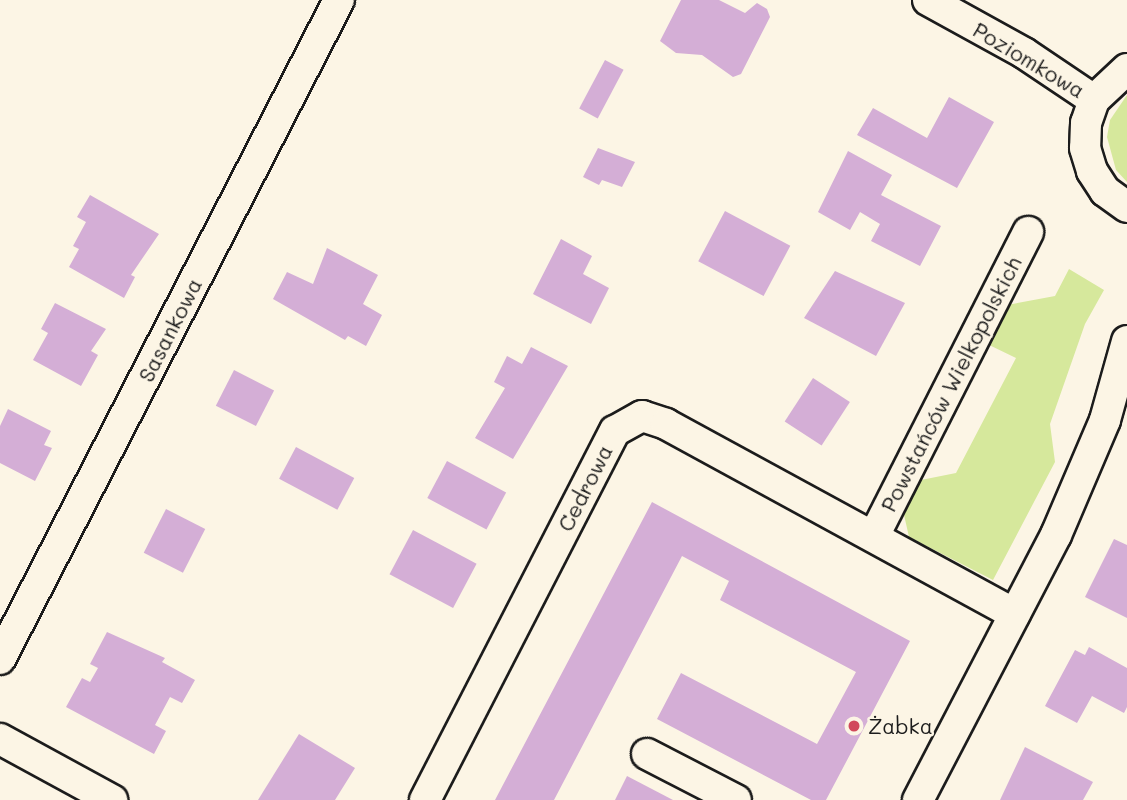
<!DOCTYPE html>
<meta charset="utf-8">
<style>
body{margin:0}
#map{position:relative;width:1127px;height:800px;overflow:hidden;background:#fcf5e5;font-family:Mali,sans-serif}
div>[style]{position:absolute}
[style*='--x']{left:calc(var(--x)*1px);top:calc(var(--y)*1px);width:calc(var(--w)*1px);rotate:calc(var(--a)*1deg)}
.green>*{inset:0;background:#d6e89c}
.building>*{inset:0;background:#d4aed6;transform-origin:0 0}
.roads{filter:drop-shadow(2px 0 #1c1c1c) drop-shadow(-2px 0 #1c1c1c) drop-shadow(0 2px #1c1c1c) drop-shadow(0 -2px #1c1c1c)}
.street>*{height:30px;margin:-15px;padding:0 15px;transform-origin:15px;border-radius:15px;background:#fcf5e5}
.dots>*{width:19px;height:19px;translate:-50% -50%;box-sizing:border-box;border:4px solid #fcf5e5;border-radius:50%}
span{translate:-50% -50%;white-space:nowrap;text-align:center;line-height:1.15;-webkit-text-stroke:5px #fcf5e5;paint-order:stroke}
.street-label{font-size:21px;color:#1c1c1c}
.poi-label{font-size:21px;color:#1c1c1c}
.left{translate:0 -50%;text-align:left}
</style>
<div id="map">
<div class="green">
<div style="clip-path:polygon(1127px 95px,1127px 182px,1116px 170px,1107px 137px,1110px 120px)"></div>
<div style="clip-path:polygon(1069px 269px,1104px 290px,1085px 324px,1050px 424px,1055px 462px,993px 580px,909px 537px,902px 506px,916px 481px,956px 473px,1016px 358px,985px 343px,1007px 305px,1055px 296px)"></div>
</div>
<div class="building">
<div style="clip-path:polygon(681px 0,719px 0,745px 13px,757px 3px,767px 9px,770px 17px,741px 74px,733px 77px,702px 55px,676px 53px,660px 41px)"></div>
<div style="left:605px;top:60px;width:21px;height:55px;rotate:28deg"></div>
<div style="clip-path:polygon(949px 97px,994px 122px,957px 188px,857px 135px,873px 108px,927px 138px)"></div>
<div style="clip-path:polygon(598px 148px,635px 162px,622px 187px,602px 180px,599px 185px,583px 177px)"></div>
<div style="clip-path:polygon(848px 151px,892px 175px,881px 195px,941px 226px,920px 266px,871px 241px,880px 224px,860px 212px,850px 230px,818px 212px)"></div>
<div style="clip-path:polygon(90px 195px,159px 234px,131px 275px,135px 277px,124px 298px,69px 267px,79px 249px,73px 246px,86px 222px,77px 217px)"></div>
<div style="left:725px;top:211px;width:74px;height:57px;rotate:28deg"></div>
<div style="clip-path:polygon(561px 239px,592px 256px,583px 274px,609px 288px,591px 324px,533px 294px)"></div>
<div style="clip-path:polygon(327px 248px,378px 275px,363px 304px,382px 315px,366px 346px,348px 336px,345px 340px,273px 299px,287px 272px,313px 284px)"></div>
<div style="clip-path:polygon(835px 271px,905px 303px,876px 356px,804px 318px)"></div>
<div style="clip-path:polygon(55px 303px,106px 329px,91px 351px,98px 355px,81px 386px,33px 360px,48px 333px,41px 329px)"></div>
<div style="clip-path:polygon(531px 347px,568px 366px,513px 459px,475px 438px,505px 388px,494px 382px,507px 356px,522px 364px)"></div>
<div style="left:234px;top:370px;width:45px;height:40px;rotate:27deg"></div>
<div style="left:813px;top:378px;width:44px;height:52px;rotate:33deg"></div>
<div style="clip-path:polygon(8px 409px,51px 431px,44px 445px,52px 448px,35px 481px,0 463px,0 426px)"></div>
<div style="left:296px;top:447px;width:66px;height:36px;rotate:28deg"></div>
<div style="left:447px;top:461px;width:67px;height:42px;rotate:28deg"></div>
<div style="clip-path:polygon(652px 502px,910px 641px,826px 800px,811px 800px,657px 719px,681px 673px,817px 744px,856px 672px,720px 600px,729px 581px,682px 556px,554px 800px,495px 800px)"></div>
<div style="left:166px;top:509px;width:44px;height:49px;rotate:27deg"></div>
<div style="left:413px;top:530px;width:72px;height:50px;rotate:28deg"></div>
<div style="clip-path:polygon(1114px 539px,1127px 545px,1127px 618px,1085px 597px)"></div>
<div style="clip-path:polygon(107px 632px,165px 658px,162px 662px,195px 680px,182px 703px,170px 697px,155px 725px,166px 731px,154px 754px,66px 707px,82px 678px,90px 682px,98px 668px,90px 664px)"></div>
<div style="clip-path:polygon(1089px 647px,1127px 668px,1127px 707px,1124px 713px,1092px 696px,1077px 723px,1045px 706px,1075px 650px,1085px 655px)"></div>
<div style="clip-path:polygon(299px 734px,355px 768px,335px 800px,258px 800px)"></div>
<div style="clip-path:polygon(1025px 747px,1093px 782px,1083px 800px,1000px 800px)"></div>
<div style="clip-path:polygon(627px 776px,673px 800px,615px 800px)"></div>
</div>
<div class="roads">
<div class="street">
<div style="--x:928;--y:0;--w:110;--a:28.9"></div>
<div style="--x:1024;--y:53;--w:84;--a:33.9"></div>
<div style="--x:1127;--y:69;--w:45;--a:136.8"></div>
<div style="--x:1094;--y:100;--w:24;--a:109"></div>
<div style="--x:1086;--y:123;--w:25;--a:92"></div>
<div style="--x:1085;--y:148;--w:24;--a:73"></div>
<div style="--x:1092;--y:171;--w:24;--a:57"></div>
<div style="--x:1105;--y:191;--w:27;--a:36"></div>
<div style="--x:874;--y:536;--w:341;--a:-63.1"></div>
<div style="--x:0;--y:659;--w:741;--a:-62.78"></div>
<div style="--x:0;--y:739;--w:128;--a:28.6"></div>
<div style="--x:647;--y:754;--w:100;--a:27.3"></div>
<div style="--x:425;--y:800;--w:415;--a:-62.8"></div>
<div style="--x:615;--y:431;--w:31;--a:-29"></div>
<div style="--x:642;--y:416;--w:25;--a:18"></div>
<div style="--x:666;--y:424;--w:397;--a:28.6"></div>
<div style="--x:918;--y:800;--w:299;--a:-62.5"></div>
<div style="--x:1056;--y:535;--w:125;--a:-66.9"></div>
<div style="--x:1105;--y:420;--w:82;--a:-74.4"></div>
</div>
</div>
<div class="dots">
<div style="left:854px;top:726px;background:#d1495b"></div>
</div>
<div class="street-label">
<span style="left:1029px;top:60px;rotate:31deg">Poziomkowa</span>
<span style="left:170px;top:330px;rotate:-63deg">Sasankowa</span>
<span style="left:951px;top:384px;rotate:-63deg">Powstańców Wielkopolskich</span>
<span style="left:585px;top:488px;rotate:-63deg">Cedrowa</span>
</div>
<div class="poi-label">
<span class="left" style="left:868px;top:726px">Żabka</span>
</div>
</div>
